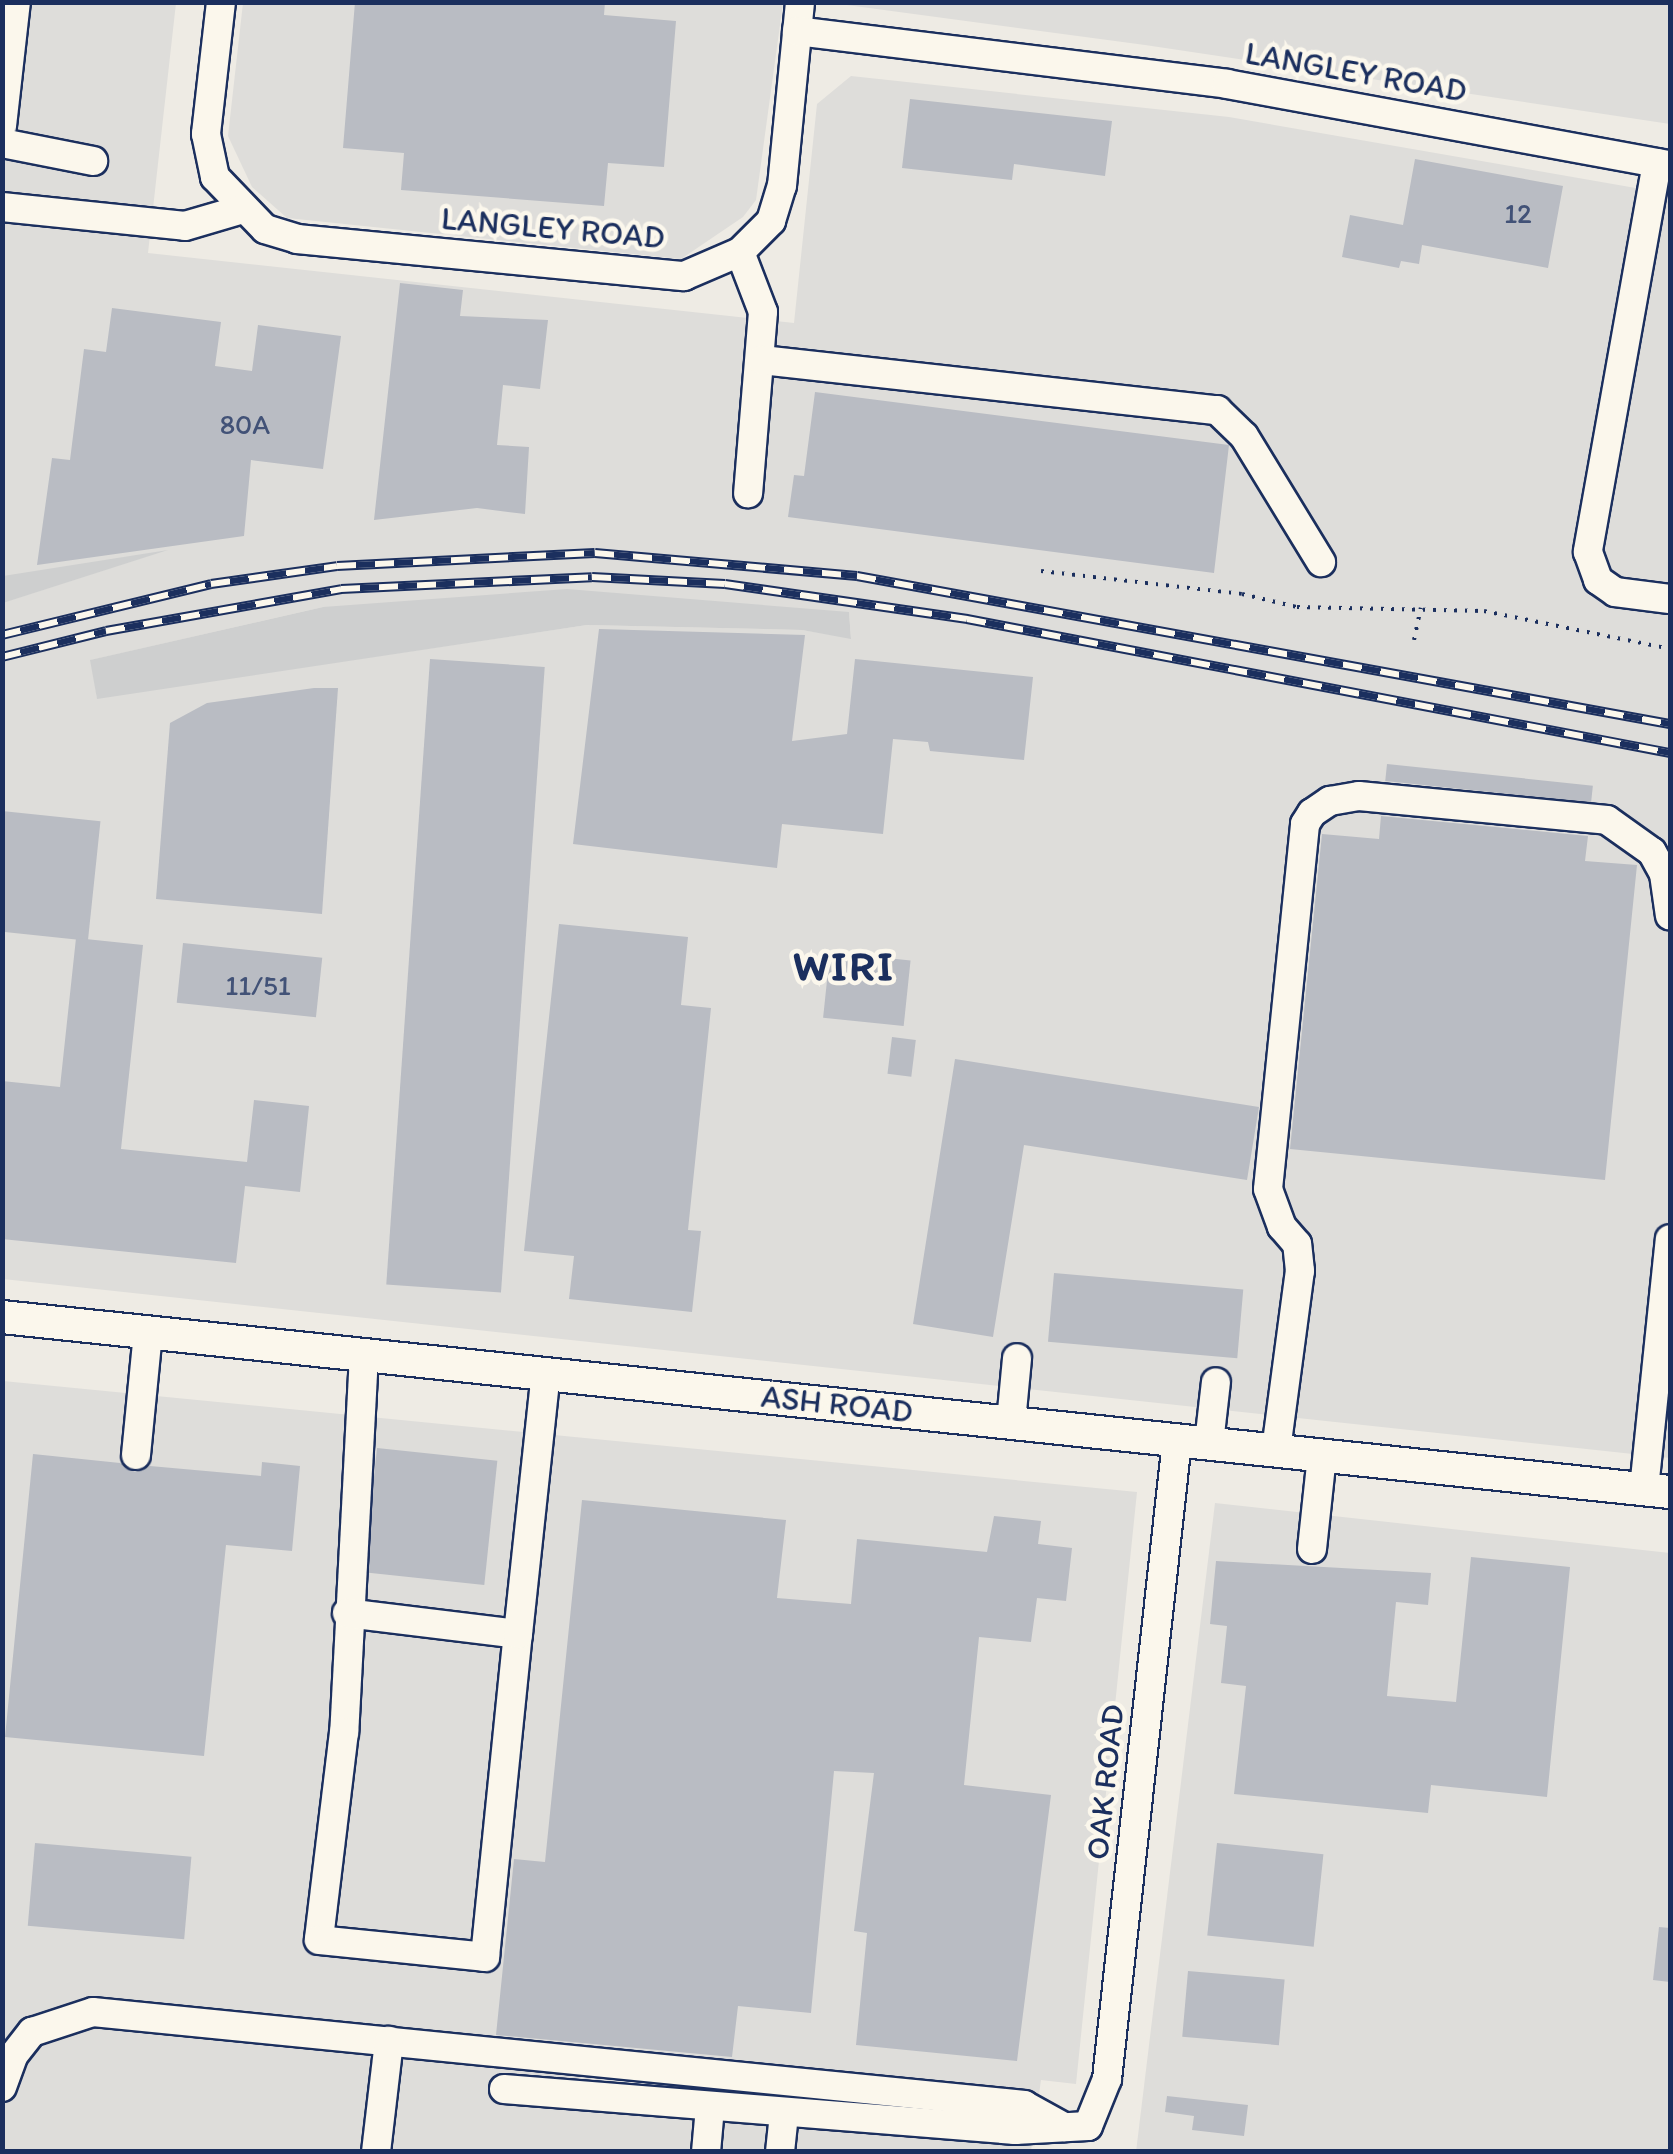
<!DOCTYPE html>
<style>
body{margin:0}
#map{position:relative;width:1673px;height:2154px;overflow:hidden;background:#eeebe4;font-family:Itim,sans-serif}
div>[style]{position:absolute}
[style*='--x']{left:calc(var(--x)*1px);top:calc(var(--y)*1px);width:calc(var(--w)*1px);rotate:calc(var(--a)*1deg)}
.built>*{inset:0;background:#deddda}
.green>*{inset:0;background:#cecfcf}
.building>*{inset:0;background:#b9bcc3;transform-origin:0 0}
.path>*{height:4px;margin-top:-2px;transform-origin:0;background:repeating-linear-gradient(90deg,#1b2f5e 0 2.5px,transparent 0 10.5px)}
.roads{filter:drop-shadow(2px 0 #1b2f5e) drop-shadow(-2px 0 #1b2f5e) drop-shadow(0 2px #1b2f5e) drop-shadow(0 -2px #1b2f5e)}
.minor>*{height:28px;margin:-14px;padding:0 14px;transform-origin:14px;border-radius:14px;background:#fbf7ec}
.major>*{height:32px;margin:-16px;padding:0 16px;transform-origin:16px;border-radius:16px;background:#fbf7ec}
.rail>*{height:10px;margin-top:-5px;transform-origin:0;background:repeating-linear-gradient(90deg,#fbf7ec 0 19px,#1b2f5e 0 38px);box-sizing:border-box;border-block:2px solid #1b2f5e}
span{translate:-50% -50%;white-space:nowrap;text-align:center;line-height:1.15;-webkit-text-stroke:9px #fbf7ec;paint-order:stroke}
.number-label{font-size:28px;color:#425277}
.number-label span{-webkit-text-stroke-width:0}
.street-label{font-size:32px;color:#1b2f5e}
.district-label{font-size:42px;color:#1b2f5e;font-weight:700;letter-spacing:2.5px}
.frame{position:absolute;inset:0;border:5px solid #1b2f5e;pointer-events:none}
</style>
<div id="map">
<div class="built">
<div style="clip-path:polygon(evenodd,3px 3px,176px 3px,148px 253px,794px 323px,817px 104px,851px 76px,1229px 117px,1670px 194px,1670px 1458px,3px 1279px,2px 603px,154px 554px,3px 584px,3px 3px,323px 607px,849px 613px,851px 638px,802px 630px,587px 625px,97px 698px,91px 660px,323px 607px)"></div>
<div style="clip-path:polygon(243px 3px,783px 3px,756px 200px,743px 217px,681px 259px,287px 218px,252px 187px,228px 136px)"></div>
<div style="clip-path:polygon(832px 3px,1670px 3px,1670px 124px,1145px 45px)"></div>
<div style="clip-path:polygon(3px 1381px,1137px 1492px,1076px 2084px,1041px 2080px,1031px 2151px,3px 2152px)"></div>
<div style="clip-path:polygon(1215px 1503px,1670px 1553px,1670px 2151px,1136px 2152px)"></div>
</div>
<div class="green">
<div style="clip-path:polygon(168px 550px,3px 603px,3px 576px)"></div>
<div style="clip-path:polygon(567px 589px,849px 612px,851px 639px,802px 630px,587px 625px,97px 699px,90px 660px,323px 607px)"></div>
</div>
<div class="building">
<div style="clip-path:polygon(355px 2px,605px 2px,604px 15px,676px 21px,664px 167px,608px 163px,604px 206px,401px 190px,404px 153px,343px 148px)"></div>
<div style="clip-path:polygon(910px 99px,1112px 121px,1105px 176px,1014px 164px,1012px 180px,902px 168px)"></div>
<div style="clip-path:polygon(1415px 159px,1563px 186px,1548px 268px,1422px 245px,1419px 264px,1401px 261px,1399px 268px,1342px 257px,1350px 215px,1403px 225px)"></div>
<div style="clip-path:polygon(400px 283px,463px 290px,460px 316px,548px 320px,540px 389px,503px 385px,497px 445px,529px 447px,525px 514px,477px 508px,374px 520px)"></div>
<div style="clip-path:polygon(112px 308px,221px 322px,215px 366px,252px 371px,258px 325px,341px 336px,323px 469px,251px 460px,244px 536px,37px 565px,52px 458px,70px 460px,84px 349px,106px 352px)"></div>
<div style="clip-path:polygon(815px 392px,1229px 445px,1214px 573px,788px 517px,794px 475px,804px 476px)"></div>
<div style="clip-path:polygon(599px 629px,805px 635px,792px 741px,847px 734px,855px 659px,1033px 677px,1024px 760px,930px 751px,928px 742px,893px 739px,883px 834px,782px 824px,777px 868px,573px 844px)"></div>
<div style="left:430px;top:659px;width:115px;height:627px;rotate:4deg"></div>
<div style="clip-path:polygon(314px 688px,338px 688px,322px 914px,156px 899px,170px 723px,207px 703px)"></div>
<div style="left:1387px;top:764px;width:207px;height:17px;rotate:6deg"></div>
<div style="left:2px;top:811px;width:99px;height:120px;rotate:6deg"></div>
<div style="clip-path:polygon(1381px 816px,1588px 836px,1585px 861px,1637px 865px,1605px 1180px,1290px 1149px,1322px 834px,1379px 839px)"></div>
<div style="clip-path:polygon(559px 924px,688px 937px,681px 1005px,711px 1008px,688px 1230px,701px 1231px,692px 1312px,569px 1299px,574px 1256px,524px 1251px)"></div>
<div style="clip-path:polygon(76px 938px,143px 945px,121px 1149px,247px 1162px,254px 1100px,309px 1106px,300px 1192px,245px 1186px,236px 1263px,2px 1239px,2px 1081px,60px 1087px)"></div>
<div style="left:183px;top:943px;width:140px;height:60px;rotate:6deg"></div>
<div style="left:830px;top:952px;width:81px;height:66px;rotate:6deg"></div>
<div style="left:892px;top:1037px;width:24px;height:37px;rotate:7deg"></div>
<div style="clip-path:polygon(955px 1059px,1259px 1107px,1247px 1180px,1024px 1145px,993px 1337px,913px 1324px)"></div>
<div style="left:1054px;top:1273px;width:190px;height:69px;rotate:5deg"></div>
<div style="left:377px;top:1448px;width:121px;height:125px;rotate:6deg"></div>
<div style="clip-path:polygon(33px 1454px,120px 1463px,135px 1472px,150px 1466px,261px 1476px,262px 1462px,300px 1466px,292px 1551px,226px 1545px,204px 1756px,5px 1737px)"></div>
<div style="clip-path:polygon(582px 1500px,786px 1520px,777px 1598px,851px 1604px,857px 1539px,987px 1552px,994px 1516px,1041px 1521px,1038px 1544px,1072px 1548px,1066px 1601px,1037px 1598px,1031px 1642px,979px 1637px,964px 1785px,1051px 1795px,1017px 2061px,856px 2045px,867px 1933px,854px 1931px,874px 1773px,834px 1771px,811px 2013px,738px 2006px,732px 2057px,496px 2035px,514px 1859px,545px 1862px)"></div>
<div style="clip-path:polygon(1471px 1557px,1570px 1567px,1547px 1797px,1431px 1785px,1428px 1813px,1234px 1794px,1246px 1686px,1221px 1683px,1227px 1626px,1210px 1624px,1216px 1561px,1431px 1573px,1428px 1605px,1396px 1602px,1387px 1696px,1456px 1702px)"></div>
<div style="left:35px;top:1843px;width:157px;height:83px;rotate:5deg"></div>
<div style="left:1217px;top:1843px;width:107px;height:93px;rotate:6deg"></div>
<div style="clip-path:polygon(1659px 1927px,1670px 1928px,1670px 1982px,1653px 1980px)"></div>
<div style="left:1188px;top:1971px;width:97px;height:66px;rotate:5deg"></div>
<div style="clip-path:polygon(1167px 2096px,1248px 2105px,1244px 2136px,1192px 2130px,1194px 2116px,1165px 2112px)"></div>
</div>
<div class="path">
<div style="--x:1041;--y:571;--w:202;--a:6.5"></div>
<div style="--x:1242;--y:594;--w:57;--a:13.3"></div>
<div style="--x:1297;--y:607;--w:187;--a:1.2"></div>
<div style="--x:1484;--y:611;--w:190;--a:11.5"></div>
<div style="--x:1414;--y:640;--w:33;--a:-78"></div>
</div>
<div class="roads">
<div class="minor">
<div style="--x:221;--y:2;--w:133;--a:96.5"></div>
<div style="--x:206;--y:134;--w:44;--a:78.2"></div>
<div style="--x:215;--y:177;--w:72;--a:46.1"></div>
<div style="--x:265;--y:229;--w:34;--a:17"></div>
<div style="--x:297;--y:239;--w:389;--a:5.5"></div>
<div style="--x:684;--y:276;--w:61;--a:-23.2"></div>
<div style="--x:740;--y:252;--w:44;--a:-45"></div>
<div style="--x:771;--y:221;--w:37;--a:-73"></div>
<div style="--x:782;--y:186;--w:185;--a:-84.4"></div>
<div style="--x:797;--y:31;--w:433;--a:7"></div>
<div style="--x:1227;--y:84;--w:450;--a:10.4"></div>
<div style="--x:2;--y:126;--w:125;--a:-83.6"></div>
<div style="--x:2;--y:143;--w:93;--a:11.2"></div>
<div style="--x:1657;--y:163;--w:395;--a:100.1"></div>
<div style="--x:1588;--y:552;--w:30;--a:70"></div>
<div style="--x:1598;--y:580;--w:21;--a:35"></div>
<div style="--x:1615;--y:592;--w:55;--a:7.3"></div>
<div style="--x:2;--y:207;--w:184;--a:5.9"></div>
<div style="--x:185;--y:226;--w:60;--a:-16.3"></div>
<div style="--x:740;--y:252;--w:64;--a:69"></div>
<div style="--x:763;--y:312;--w:182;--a:94.7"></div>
<div style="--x:762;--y:360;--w:458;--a:6.3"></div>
<div style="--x:1217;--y:410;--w:37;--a:44"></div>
<div style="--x:1244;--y:436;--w:148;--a:58.6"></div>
<div style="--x:364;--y:1355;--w:378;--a:93"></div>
<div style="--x:344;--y:1732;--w:209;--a:96.9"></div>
<div style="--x:319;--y:1940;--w:167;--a:5.8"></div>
<div style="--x:485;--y:1957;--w:325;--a:-84.2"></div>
<div style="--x:1011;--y:1422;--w:64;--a:-84.6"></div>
<div style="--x:1209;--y:1443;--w:61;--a:-83.5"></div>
<div style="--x:1276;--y:1450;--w:181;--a:-82.4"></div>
<div style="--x:1300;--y:1271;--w:27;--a:-96"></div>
<div style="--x:1297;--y:1244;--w:23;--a:-131"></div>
<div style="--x:1282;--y:1227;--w:40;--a:-110.2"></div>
<div style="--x:1268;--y:1189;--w:367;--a:-84.2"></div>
<div style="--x:1305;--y:824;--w:13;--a:-58"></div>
<div style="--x:1312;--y:813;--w:22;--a:-34"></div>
<div style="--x:1330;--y:801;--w:29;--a:-10"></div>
<div style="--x:1359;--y:796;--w:249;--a:5.5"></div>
<div style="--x:1607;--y:820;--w:55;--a:35.4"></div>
<div style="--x:1652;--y:852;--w:25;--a:61"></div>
<div style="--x:1664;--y:874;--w:42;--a:81.9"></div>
<div style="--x:136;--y:1455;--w:124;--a:-84.4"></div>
<div style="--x:1644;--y:1489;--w:251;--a:-84.1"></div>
<div style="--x:1312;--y:1549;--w:95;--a:-83.9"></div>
<div style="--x:347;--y:1613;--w:172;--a:7"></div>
<div style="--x:518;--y:1634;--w:262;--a:-83.9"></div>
<div style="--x:2;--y:2087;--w:33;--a:-70"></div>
<div style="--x:13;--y:2056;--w:31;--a:-52"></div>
<div style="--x:32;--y:2032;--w:64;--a:-18.2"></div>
<div style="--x:93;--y:2012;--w:936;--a:5.7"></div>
<div style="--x:1024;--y:2105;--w:46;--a:28.8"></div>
<div style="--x:504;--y:2089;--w:513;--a:4.59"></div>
<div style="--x:1015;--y:2130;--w:73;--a:-3.1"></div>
<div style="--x:1088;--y:2126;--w:51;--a:-68"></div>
<div style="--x:1107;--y:2079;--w:642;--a:-83.74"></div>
<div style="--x:376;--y:2152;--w:112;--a:-83.3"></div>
<div style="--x:706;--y:2152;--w:45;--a:-84.9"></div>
<div style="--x:780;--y:2152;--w:38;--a:-84"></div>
</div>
<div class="major">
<div style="--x:2;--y:1317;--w:1677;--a:5.99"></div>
</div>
</div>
<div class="rail">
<div style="--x:2;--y:635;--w:215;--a:-13.7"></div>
<div style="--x:211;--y:584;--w:127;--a:-8.1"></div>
<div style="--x:337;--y:566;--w:258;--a:-2.9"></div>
<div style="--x:595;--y:553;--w:263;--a:5"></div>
<div style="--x:857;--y:576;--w:826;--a:10.32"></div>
<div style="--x:2;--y:657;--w:107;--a:-14"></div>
<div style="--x:106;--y:631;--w:239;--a:-10.1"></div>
<div style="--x:341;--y:589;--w:251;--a:-2.7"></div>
<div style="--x:592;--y:577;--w:133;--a:3"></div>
<div style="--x:725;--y:584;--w:245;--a:8.2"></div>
<div style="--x:967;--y:619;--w:716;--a:10.79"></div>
</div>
<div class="number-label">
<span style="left:1518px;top:213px">12</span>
<span style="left:245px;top:424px">80A</span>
<span style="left:258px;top:985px">11/51</span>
</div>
<div class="street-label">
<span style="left:1356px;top:72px;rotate:10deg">LANGLEY ROAD</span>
<span style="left:553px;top:228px;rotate:5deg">LANGLEY ROAD</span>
<span style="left:837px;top:1404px;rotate:6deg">ASH ROAD</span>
<span style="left:1105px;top:1782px;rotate:-84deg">OAK ROAD</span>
</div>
<div class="district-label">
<span style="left:844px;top:966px">WIRI</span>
</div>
<div class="frame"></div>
</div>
